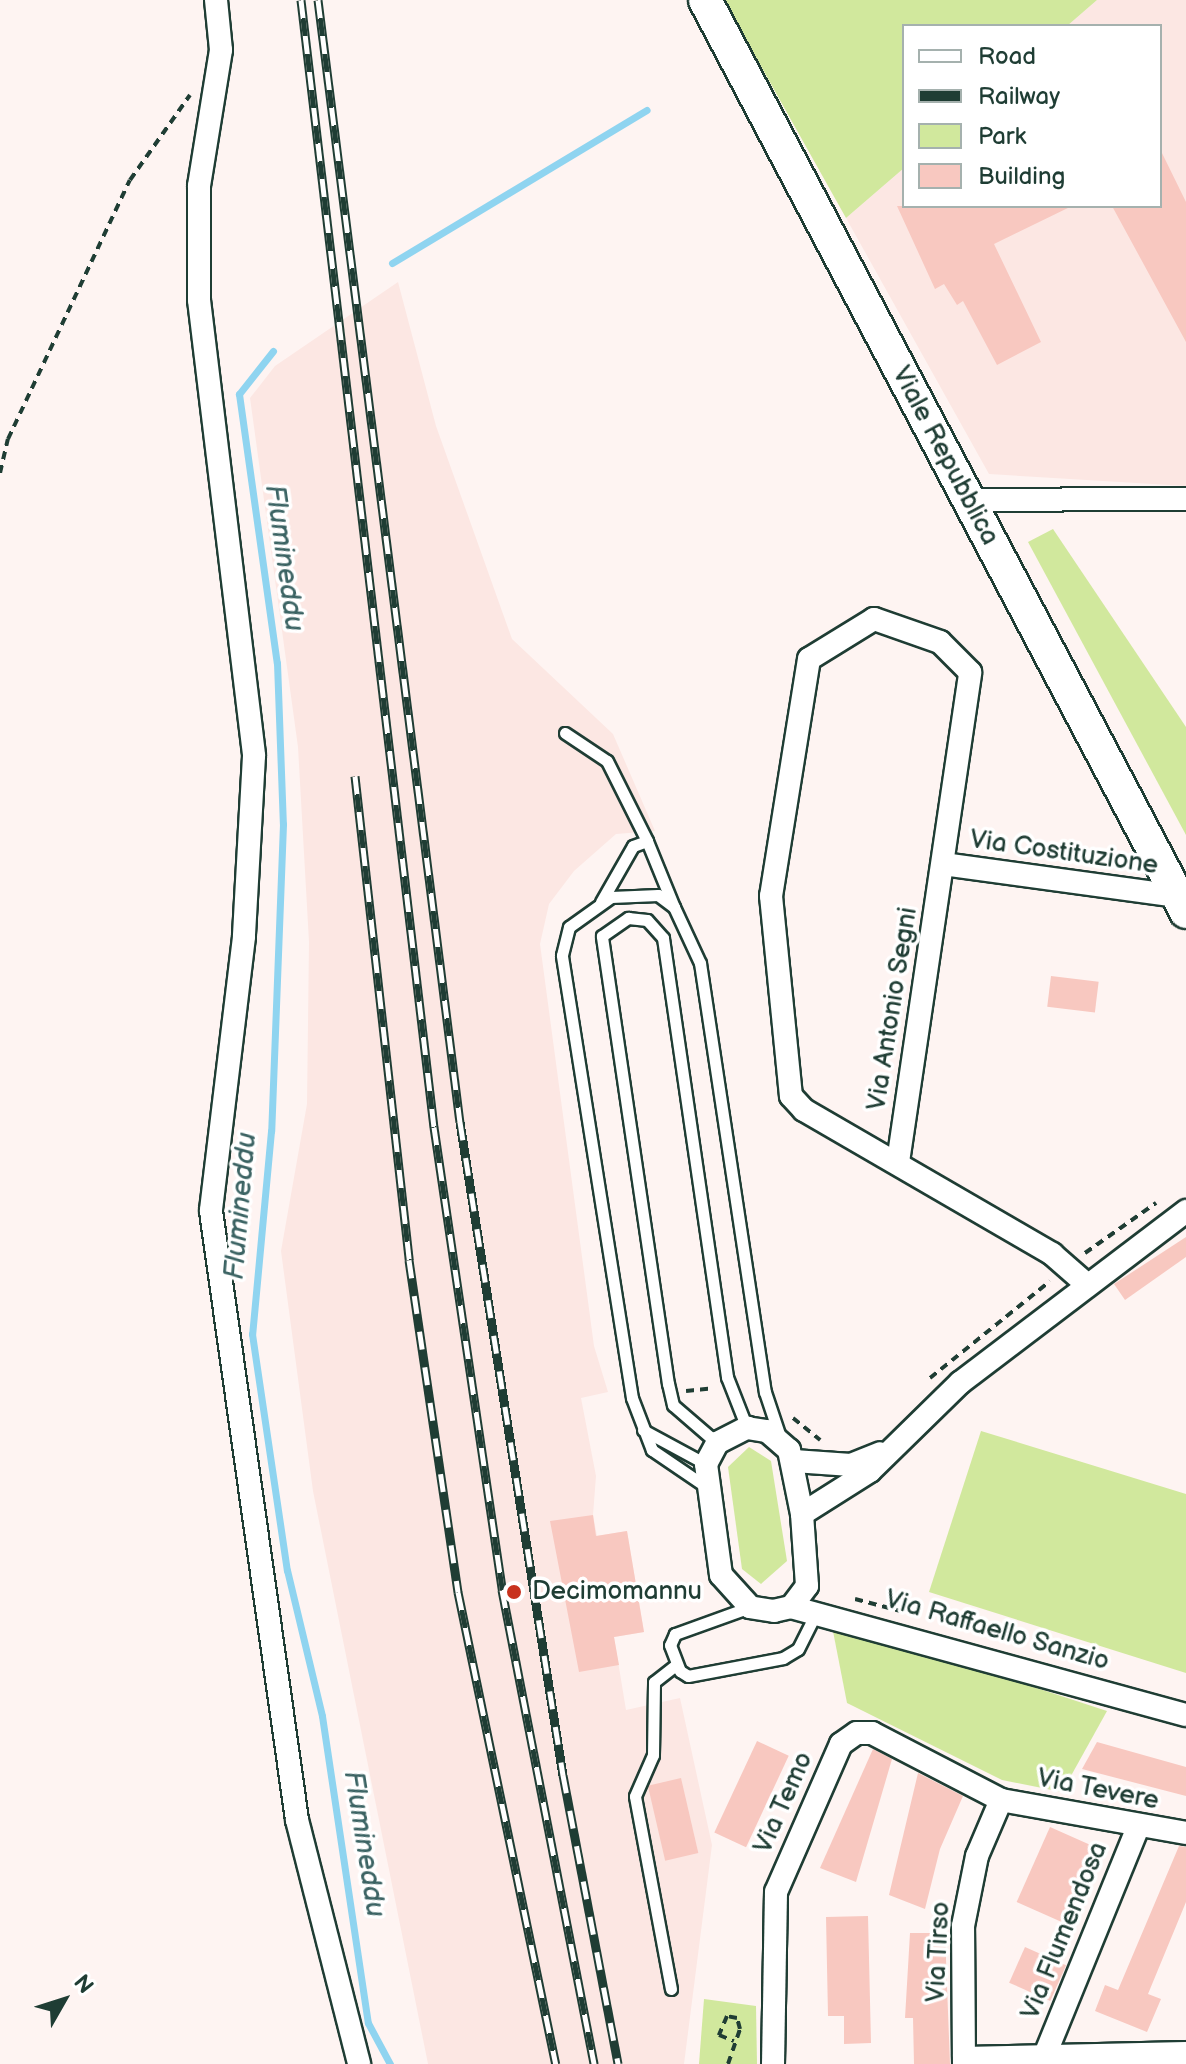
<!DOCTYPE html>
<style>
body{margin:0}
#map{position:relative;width:1186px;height:2064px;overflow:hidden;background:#fef4f2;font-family:"Balsamiq Sans",sans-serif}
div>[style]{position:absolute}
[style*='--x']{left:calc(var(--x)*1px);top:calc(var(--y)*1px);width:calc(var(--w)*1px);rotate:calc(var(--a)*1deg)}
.built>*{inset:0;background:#fce7e3}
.green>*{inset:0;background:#d1e89d}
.stream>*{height:7px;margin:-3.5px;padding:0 3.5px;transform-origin:3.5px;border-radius:3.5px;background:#8fd4f0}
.building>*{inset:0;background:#f8c8c0;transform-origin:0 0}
.path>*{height:4px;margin-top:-2px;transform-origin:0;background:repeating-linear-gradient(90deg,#1f3d34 0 8px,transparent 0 14px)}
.roads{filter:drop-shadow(2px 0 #1f3d34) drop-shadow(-2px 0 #1f3d34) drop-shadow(0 2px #1f3d34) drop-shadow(0 -2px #1f3d34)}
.lane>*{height:11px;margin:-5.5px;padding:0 5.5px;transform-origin:5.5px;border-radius:5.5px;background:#fff}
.street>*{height:22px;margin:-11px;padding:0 11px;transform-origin:11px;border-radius:11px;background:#fff}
.secondary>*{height:32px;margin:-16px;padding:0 16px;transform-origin:16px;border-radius:16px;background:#fff}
.rail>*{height:9px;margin-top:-4.5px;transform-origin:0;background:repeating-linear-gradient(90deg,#fff 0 18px,#1f3d34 0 36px);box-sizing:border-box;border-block:2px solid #1f3d34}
.dots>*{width:22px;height:22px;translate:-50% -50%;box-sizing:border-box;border:4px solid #fff;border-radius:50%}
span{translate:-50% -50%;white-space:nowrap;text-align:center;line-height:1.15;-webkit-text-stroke:7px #fff;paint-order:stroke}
.street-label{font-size:26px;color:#1f3d34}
.poi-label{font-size:26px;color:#1f3d34}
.left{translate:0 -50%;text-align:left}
.water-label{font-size:28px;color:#3b6363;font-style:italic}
.legend{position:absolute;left:902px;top:24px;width:260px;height:184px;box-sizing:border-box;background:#fff;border:2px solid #a5b1ae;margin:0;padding:10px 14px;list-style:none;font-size:24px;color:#1f3d34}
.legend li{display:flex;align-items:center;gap:16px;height:40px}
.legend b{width:40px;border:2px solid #a5b1ae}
.north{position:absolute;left:24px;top:1960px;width:80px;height:80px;-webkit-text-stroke:6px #fff;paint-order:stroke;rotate:51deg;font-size:22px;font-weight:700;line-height:32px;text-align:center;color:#1f3d34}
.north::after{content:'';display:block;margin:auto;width:28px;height:36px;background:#1f3d34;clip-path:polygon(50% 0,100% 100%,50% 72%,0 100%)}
</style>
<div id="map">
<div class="built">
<div style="clip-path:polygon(1097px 0,1186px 0,1186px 486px,989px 474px,846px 218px,904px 168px,904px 206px,1160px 206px,1160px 26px,1067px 26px)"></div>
<div style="clip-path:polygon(398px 282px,436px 426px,512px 639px,613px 734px,655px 831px,616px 834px,574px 871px,549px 904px,540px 944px,594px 1346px,608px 1392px,581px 1398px,596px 1476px,593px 1515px,597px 1536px,627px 1531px,644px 1632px,614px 1637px,626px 1710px,680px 1698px,712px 1845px,684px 2064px,428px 2064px,313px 1491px,281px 1251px,307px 1104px,309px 942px,298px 747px,250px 398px,275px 366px)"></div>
</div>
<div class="green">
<div style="clip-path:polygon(724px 0,1097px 0,1067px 26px,904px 26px,904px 168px,846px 218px)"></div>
<div style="clip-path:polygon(1053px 529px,1186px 727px,1186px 835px,1028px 542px)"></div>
<div style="clip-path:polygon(981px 1431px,1186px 1494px,1186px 1673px,929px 1592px)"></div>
<div style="clip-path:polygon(749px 1447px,771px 1461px,787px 1561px,761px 1584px,742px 1569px,728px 1467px)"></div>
<div style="clip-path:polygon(831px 1621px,1107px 1711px,1062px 1792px,1002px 1780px,847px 1703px)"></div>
<div style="clip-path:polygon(704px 1999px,756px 2006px,757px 2064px,699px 2064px)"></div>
</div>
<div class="stream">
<div style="--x:392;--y:263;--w:297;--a:-31"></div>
<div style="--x:273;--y:351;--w:55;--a:128.3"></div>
<div style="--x:239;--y:394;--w:272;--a:82"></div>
<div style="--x:277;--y:663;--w:161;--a:87.9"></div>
<div style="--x:283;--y:824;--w:307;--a:92.2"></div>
<div style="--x:271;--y:1131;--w:204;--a:95.3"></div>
<div style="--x:252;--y:1334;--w:239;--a:81.6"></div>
<div style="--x:287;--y:1570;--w:150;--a:76.5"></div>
<div style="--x:322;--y:1716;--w:310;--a:81.5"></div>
<div style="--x:368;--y:2023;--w:47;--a:61.8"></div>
</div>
<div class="building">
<div style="clip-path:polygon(1160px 149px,1186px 202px,1186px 342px,1112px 206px,1160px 206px)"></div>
<div style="clip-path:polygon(897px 206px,1072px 206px,994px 244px,1041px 342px,997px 365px,963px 301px,957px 305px,944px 284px,935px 289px)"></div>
<div style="left:1051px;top:976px;width:48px;height:31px;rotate:7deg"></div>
<div style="clip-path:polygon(1186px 1237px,1186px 1257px,1125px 1300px,1114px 1284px)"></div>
<div style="clip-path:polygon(593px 1515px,596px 1536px,627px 1531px,644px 1632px,614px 1637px,619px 1665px,579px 1672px,550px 1521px)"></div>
<div style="left:757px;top:1741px;width:35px;height:101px;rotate:25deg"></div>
<div style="clip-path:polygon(1097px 1742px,1186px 1767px,1186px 1796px,1082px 1769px)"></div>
<div style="clip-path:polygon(873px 1749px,892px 1759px,856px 1882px,820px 1868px)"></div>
<div style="clip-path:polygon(918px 1773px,963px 1796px,940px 1849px,925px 1909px,889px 1895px)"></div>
<div style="left:681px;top:1778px;width:77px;height:34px;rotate:77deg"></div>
<div style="left:1050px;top:1827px;width:61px;height:82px;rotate:24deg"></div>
<div style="clip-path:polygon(1179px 1846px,1186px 1847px,1186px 1902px,1148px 1994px,1161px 1999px,1147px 2032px,1095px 2011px,1105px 1985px,1118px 1990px)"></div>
<div style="clip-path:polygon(868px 1916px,871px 2043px,844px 2044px,844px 2016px,828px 2016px,826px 1917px)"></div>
<div style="clip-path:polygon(910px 1933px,945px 1933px,950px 2064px,914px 2064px,913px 2018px,905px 2018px)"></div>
<div style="left:1025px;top:1947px;width:45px;height:39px;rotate:24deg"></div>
</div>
<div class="path">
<div style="--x:0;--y:473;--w:35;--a:-77"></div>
<div style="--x:8;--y:439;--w:286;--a:-64.8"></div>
<div style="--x:130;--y:180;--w:104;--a:-54.8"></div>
<div style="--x:1085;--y:1253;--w:87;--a:-35.2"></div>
<div style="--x:930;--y:1378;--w:154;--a:-38.9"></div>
<div style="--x:686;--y:1391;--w:27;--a:-6"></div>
<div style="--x:793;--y:1418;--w:35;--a:39"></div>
<div style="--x:855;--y:1599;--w:55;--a:14.8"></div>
<div style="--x:728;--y:2064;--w:37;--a:-71"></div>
<div style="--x:740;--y:2029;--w:11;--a:-105"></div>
<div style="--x:737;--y:2018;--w:10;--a:-169"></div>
<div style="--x:727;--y:2016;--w:21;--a:113"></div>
<div style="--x:719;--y:2035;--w:16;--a:22"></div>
</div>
<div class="roads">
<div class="lane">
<div style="--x:565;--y:733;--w:50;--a:33.7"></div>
<div style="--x:607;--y:761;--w:89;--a:63.4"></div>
<div style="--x:601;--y:902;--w:64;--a:-60.3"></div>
<div style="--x:633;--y:846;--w:15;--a:-20"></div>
<div style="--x:647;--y:841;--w:71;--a:67.8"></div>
<div style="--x:643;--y:1430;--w:72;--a:28.4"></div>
<div style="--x:717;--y:1443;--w:58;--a:-139.2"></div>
<div style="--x:673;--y:1405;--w:22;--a:-103"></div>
<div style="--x:668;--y:1384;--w:453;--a:-98.4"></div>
<div style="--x:602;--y:936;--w:32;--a:-35"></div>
<div style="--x:628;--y:918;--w:19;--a:6"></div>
<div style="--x:647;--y:920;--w:24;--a:48"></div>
<div style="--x:663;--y:938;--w:444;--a:81.7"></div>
<div style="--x:727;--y:1377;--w:55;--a:68.6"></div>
<div style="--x:708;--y:1488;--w:68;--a:-145.8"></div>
<div style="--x:652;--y:1450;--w:56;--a:-111"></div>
<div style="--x:632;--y:1398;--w:448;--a:-99"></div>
<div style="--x:562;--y:955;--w:29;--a:-76"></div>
<div style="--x:569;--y:927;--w:52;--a:-35.5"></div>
<div style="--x:611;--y:897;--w:47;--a:-2.4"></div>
<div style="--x:658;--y:895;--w:20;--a:37"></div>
<div style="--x:674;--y:907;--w:62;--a:65.1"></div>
<div style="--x:700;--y:963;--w:434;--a:81.4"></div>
<div style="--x:765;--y:1392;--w:47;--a:71.6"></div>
<div style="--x:750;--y:1607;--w:80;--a:160.2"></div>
<div style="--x:675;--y:1634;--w:12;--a:114"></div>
<div style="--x:670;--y:1645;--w:28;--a:69"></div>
<div style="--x:680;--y:1671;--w:9;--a:32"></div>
<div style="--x:688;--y:1676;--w:97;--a:-10.7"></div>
<div style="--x:783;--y:1658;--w:17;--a:-31"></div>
<div style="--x:798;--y:1649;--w:42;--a:-63.4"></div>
<div style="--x:671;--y:1989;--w:196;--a:-100.6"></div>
<div style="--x:635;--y:1796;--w:45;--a:-66.3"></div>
<div style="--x:653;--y:1755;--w:73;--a:-89.2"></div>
<div style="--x:654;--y:1682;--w:28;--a:-38"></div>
</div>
<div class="street">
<div style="--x:216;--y:0;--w:50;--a:84.3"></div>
<div style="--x:221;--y:50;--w:138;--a:99.2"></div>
<div style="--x:199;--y:186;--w:114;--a:90"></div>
<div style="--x:199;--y:300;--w:459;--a:83.1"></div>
<div style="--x:254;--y:756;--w:181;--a:93.2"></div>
<div style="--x:244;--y:937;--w:276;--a:96.9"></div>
<div style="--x:211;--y:1211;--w:615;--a:81.96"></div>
<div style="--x:297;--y:1820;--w:252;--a:75.7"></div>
<div style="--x:968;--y:500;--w:218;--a:-0.3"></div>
<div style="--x:943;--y:864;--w:237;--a:7.8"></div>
<div style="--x:898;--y:1162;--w:495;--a:-81.6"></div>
<div style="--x:970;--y:672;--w:42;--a:-135"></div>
<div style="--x:940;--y:642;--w:70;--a:-160.8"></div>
<div style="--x:874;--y:619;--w:76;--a:148.4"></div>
<div style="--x:809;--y:659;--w:240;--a:99.1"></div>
<div style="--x:771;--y:896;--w:201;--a:84.3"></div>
<div style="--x:791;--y:1096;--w:19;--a:47"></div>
<div style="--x:804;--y:1110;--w:287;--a:30.1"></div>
<div style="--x:1052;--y:1254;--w:43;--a:41.2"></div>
<div style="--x:747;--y:1428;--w:20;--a:9"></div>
<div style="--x:767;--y:1431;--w:29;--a:41"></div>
<div style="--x:789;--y:1450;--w:65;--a:78.5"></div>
<div style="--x:802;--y:1514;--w:72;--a:86"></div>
<div style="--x:807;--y:1586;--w:26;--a:127"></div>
<div style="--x:791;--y:1607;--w:17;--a:167"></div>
<div style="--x:774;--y:1611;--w:24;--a:-171"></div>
<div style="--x:750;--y:1607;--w:43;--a:-132.2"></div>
<div style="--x:721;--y:1575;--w:112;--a:-97.7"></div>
<div style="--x:706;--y:1464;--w:24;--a:-62"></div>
<div style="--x:717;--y:1443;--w:34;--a:-27"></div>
<div style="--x:794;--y:1461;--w:57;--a:4"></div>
<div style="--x:851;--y:1465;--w:31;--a:-22"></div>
<div style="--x:802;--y:1514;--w:80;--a:-32.3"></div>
<div style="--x:870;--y:1471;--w:127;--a:-44.4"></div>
<div style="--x:961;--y:1382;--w:283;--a:-37.2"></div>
<div style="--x:791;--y:1607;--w:409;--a:15.3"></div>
<div style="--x:1045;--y:2055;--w:244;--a:-67.8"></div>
<div style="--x:964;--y:2058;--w:222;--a:-1.3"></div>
<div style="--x:773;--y:2064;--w:172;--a:-89"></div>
<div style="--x:776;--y:1892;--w:162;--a:-66.3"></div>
<div style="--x:841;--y:1744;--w:19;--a:-35"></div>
<div style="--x:857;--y:1733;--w:15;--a:0"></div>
<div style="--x:872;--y:1733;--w:145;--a:27.4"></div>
<div style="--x:1001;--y:1800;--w:188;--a:10.1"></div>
<div style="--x:964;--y:2064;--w:138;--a:-90.4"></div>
<div style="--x:963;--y:1926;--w:71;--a:-78.7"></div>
<div style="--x:977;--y:1856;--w:61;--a:-66.8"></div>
</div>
<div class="secondary">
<div style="--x:705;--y:0;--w:1031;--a:62.19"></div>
</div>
</div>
<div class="rail">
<div style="--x:301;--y:0;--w:1135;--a:83.27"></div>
<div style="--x:434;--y:1127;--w:468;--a:81.6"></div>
<div style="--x:502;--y:1590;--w:483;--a:79"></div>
<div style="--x:318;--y:0;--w:1131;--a:82.79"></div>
<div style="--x:460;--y:1122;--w:661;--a:81.04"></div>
<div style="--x:563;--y:1775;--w:294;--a:79.2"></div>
<div style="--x:355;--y:776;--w:487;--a:83.6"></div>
<div style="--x:409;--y:1260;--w:336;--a:81.6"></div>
<div style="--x:458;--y:1592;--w:482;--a:78.3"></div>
</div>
<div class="dots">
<div style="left:514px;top:1592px;background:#c8321e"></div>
</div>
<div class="street-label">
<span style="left:945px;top:456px;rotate:62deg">Viale Repubblica</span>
<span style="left:1064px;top:853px;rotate:8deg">Via Costituzione</span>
<span style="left:893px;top:1009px;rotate:-81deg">Via Antonio Segni</span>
<span style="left:997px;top:1631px;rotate:16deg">Via Raffaello Sanzio</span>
<span style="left:1098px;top:1790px;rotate:11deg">Via Tevere</span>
<span style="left:784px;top:1803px;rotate:-66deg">Via Temo</span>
<span style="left:1065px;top:1931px;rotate:-68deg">Via Flumendosa</span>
<span style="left:939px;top:1952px;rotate:-87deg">Via Tirso</span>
</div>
<div class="poi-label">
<span class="left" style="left:532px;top:1592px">Decimomannu</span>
</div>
<div class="water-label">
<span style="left:284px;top:558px;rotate:82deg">Flumineddu</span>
<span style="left:241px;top:1206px;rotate:-85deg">Flumineddu</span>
<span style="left:364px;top:1844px;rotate:81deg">Flumineddu</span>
</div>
<ul class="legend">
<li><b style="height:10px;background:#fff"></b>Road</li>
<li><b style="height:10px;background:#1f3d34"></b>Railway</li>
<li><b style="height:22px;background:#d1e89d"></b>Park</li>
<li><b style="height:22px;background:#f8c8c0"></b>Building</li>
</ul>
<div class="north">N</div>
</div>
